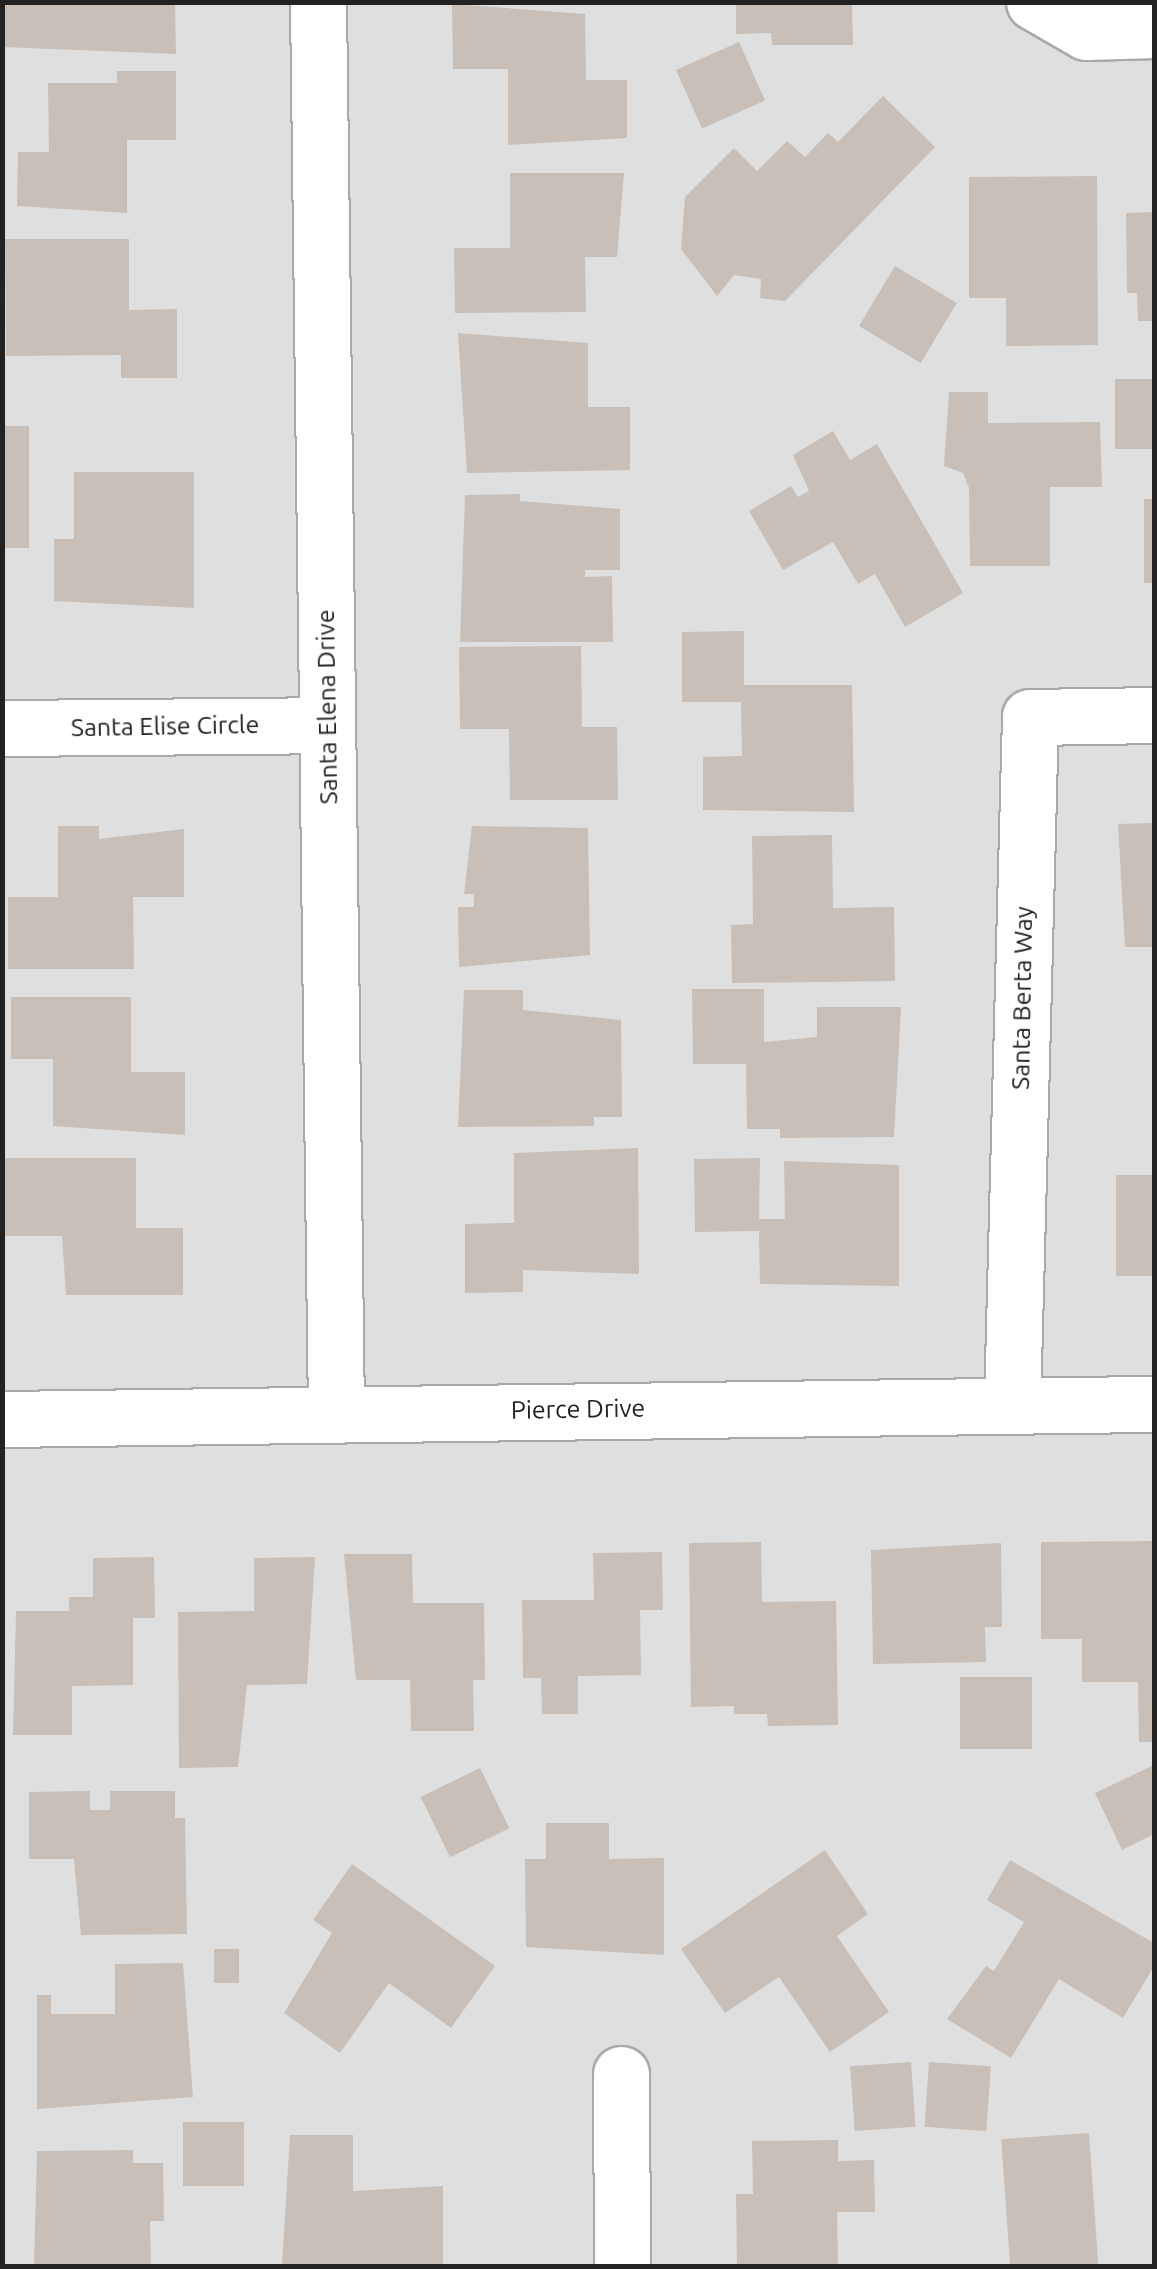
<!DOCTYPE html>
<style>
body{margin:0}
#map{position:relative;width:1157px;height:2269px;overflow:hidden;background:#f2efe9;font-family:Ubuntu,sans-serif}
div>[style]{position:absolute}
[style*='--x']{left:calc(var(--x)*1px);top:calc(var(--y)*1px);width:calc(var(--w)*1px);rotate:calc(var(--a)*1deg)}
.residential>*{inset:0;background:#e0dfdf;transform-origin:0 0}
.building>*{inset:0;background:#c7bfb8;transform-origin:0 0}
.roads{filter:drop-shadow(2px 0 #a9a9a9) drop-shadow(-2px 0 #a9a9a9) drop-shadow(0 2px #a9a9a9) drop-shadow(0 -2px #a9a9a9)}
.street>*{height:55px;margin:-27.5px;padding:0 27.5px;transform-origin:27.5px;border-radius:27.5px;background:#fff}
span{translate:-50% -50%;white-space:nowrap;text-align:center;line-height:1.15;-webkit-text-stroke:8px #fff;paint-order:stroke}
.street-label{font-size:25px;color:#222}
.frame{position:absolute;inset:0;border:5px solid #222;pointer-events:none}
</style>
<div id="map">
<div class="residential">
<div style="left:3px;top:3px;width:1151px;height:2263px"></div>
</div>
<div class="building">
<div style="clip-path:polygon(2px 2px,175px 2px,176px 54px,2px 47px)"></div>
<div style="clip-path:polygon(736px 2px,852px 2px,853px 45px,772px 45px,771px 33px,736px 34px)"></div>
<div style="clip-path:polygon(452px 4px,585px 14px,586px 80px,627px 80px,627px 138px,508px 145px,508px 69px,453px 69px)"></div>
<div style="left:739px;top:42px;width:64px;height:69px;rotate:66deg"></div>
<div style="clip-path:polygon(117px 71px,176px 71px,176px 140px,127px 140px,127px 213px,17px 206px,18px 152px,49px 152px,48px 83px,117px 83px)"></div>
<div style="clip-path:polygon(883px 96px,935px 147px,785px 301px,760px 298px,761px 279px,734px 275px,717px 296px,681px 249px,685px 197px,734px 148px,757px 171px,787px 141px,805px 157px,828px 133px,838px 142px)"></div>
<div style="clip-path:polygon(510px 173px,624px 173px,617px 257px,585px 257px,586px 312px,455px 313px,454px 248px,510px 248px)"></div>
<div style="clip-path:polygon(1097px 176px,1098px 345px,1006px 346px,1006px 298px,969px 298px,969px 177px)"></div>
<div style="clip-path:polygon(1154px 212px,1154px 321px,1138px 321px,1137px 293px,1127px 293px,1126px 213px)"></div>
<div style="clip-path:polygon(5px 239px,129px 239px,129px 310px,177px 309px,177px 378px,121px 378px,121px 355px,6px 356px)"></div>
<div style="left:895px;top:266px;width:72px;height:70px;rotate:31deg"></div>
<div style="clip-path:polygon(458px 333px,588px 343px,588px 407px,630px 407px,630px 470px,467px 473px)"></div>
<div style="left:1115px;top:379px;width:39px;height:70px"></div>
<div style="clip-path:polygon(949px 392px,988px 392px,988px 423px,1100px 422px,1102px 487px,1050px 487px,1050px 566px,970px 566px,969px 488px,963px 473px,944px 466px)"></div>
<div style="left:2px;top:426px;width:27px;height:122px"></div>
<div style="clip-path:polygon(833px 431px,850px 460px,877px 444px,963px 593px,905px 627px,875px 574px,858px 584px,833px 542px,783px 570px,749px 511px,791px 486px,798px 497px,809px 491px,793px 455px)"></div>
<div style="clip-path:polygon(74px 472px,194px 472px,194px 608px,54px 601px,54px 539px,74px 539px)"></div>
<div style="clip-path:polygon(520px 494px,520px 501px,620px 509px,620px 570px,585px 570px,585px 577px,612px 576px,613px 642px,460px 642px,465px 495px)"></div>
<div style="left:1144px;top:499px;width:10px;height:84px"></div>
<div style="clip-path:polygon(744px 631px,744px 685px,852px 685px,854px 812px,703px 810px,703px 757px,742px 756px,741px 702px,682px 702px,682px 632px)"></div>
<div style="clip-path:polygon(581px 646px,582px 727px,617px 727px,618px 800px,510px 800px,509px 729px,460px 729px,459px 647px)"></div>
<div style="clip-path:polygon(1154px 823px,1154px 947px,1125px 947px,1118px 824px)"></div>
<div style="clip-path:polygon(58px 826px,99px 826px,99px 839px,184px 829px,184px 897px,133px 897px,134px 969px,8px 969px,8px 897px,58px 897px)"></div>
<div style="clip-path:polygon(472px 826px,588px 828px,590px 955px,459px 967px,458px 907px,474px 907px,474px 894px,464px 894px)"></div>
<div style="clip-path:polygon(832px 835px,833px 908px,894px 907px,895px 981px,732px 983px,731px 925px,753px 924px,752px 836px)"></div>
<div style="clip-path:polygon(692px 989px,764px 989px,764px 1042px,817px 1037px,817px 1007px,901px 1007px,894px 1137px,780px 1138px,780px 1129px,747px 1129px,746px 1064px,693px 1064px)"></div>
<div style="clip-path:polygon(464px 990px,523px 990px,523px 1010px,621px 1020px,622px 1117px,594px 1117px,594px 1126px,458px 1127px)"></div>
<div style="clip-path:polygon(11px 997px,131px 997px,131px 1072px,185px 1072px,185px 1135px,53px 1126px,53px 1059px,11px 1059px)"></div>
<div style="clip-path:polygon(638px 1148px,639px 1274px,523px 1270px,523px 1292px,465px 1293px,465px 1224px,514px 1223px,514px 1153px)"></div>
<div style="clip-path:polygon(2px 1158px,136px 1158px,136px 1228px,183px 1228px,183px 1295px,66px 1295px,62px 1236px,2px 1236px)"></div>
<div style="clip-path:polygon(760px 1158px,759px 1219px,785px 1219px,784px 1161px,899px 1165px,899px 1286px,760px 1284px,759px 1231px,695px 1232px,694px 1159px)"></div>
<div style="left:1116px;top:1175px;width:38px;height:101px"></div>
<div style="clip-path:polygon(1154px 1541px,1154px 1742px,1139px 1742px,1138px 1682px,1082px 1682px,1082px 1639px,1041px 1639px,1041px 1542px)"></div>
<div style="clip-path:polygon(761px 1542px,762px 1602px,836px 1601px,838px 1725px,768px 1726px,767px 1714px,734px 1714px,734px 1706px,691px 1707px,689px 1543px)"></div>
<div style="clip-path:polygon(1001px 1543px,1002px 1627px,985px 1627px,986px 1662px,873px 1664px,871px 1550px)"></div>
<div style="clip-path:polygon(662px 1552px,663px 1610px,640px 1610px,641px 1675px,578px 1676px,578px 1714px,542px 1714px,541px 1678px,523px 1678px,522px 1600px,594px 1600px,593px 1553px)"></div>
<div style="clip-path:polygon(344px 1554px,412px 1554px,413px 1603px,484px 1603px,485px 1680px,473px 1680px,474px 1731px,411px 1731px,410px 1680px,356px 1680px)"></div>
<div style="clip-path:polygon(154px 1557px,155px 1618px,133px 1618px,133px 1685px,72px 1686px,72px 1735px,13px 1735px,16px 1611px,69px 1611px,69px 1597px,93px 1597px,93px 1558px)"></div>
<div style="clip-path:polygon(315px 1557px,307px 1684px,247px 1685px,238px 1767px,179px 1768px,178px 1612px,254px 1611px,254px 1558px)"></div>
<div style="left:960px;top:1677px;width:72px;height:72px"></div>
<div style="clip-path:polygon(1154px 1765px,1154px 1834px,1122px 1850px,1095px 1793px)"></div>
<div style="left:480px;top:1768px;width:67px;height:66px;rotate:64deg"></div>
<div style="clip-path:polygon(90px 1791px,90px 1810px,110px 1810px,110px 1791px,175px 1791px,175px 1818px,185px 1818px,187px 1934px,81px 1935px,74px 1859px,29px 1859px,29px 1792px)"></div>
<div style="clip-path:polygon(546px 1823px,609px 1823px,609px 1859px,664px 1858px,664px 1955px,526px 1947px,525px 1859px,546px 1859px)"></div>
<div style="clip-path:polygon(825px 1850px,868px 1914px,837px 1936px,889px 2012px,830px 2052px,779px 1977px,725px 2013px,681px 1949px)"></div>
<div style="clip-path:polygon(1010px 1860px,1154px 1943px,1154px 1966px,1123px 2018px,1059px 1979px,1011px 2058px,947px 2019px,986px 1966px,994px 1971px,1024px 1922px,987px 1900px)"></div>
<div style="clip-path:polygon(352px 1864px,495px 1966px,451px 2028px,389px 1983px,340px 2053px,284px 2013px,332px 1933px,313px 1920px)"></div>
<div style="left:214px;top:1949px;width:25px;height:34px"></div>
<div style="clip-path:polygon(183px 1963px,193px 2097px,37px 2109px,37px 1995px,51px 1995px,51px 2014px,115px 2014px,115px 1964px)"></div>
<div style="left:911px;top:2062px;width:65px;height:61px;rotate:86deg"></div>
<div style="left:929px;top:2062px;width:62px;height:65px;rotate:4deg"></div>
<div style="left:183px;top:2122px;width:61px;height:64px"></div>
<div style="left:1089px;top:2133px;width:133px;height:88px;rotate:86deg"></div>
<div style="clip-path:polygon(290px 2135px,353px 2135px,353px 2191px,443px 2186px,443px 2266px,282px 2266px)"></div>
<div style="clip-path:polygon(838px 2140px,838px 2161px,874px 2160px,875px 2212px,837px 2212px,838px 2266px,737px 2266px,736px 2194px,753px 2194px,752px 2141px)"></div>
<div style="clip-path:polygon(133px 2150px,133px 2163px,163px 2163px,164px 2221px,150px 2221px,151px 2266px,34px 2266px,37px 2151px)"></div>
</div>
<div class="roads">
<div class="street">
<div style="--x:318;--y:2;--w:1409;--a:89.27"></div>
<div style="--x:1034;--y:2;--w:60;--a:30"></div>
<div style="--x:1086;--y:32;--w:68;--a:-1.7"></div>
<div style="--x:2;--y:728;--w:325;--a:-0.5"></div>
<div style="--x:1012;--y:1404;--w:687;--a:-88.5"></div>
<div style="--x:1030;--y:717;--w:124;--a:-0.9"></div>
<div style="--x:2;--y:1419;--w:1152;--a:-0.75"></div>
<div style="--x:621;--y:2074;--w:192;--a:89.7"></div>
</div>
</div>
<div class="street-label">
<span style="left:327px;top:707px;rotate:-91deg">Santa Elena Drive</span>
<span style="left:165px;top:726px;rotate:-1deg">Santa Elise Circle</span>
<span style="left:1022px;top:998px;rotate:-89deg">Santa Berta Way</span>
<span style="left:578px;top:1409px;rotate:-1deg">Pierce Drive</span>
</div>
<div class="frame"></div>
</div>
